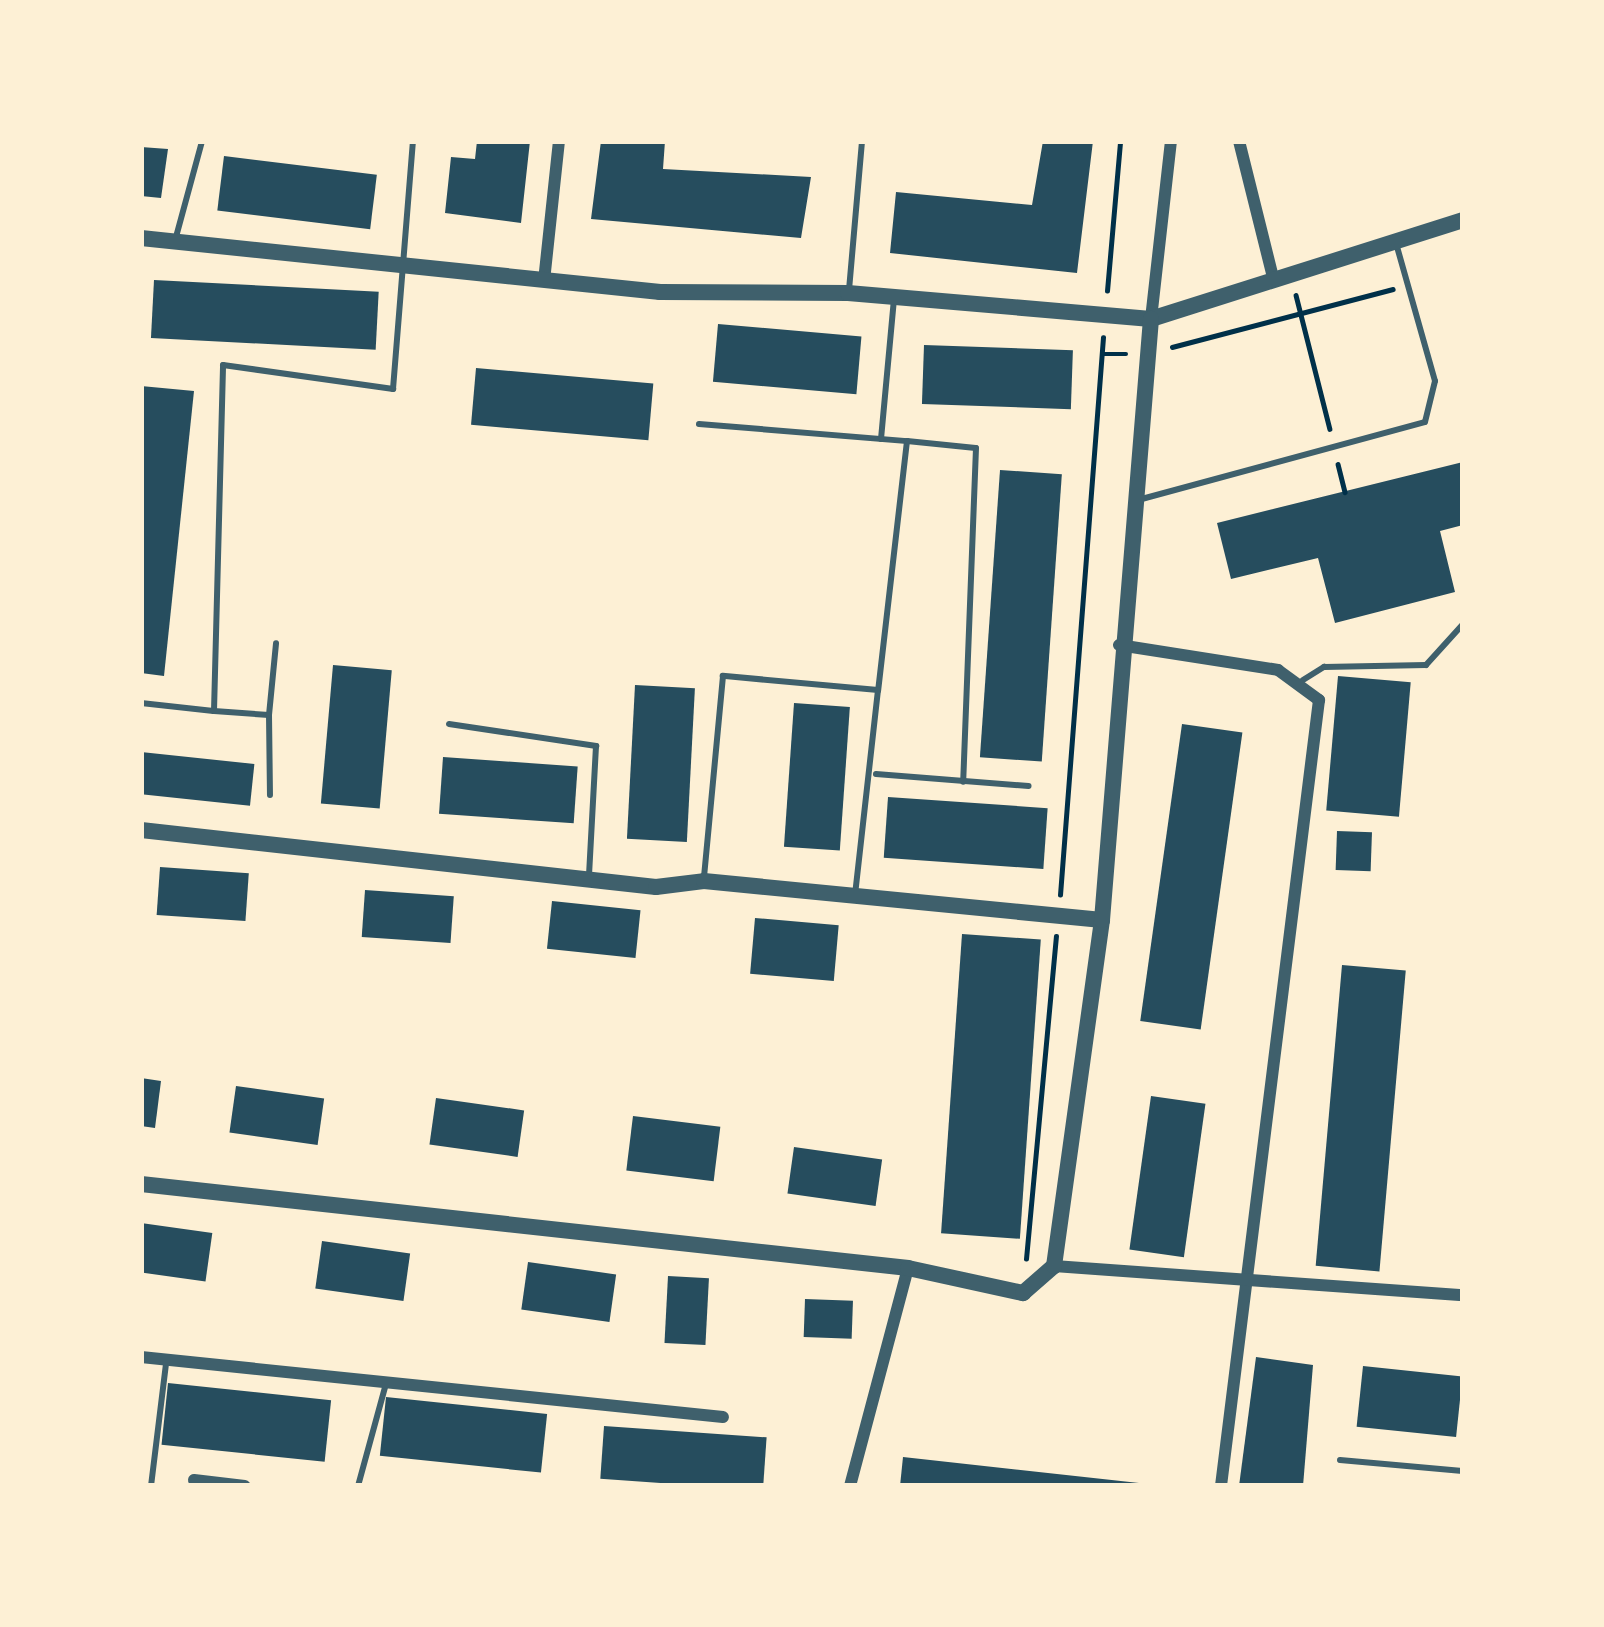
<!DOCTYPE html>
<style>
body{margin:0}
#map{position:relative;width:1604px;height:1627px;overflow:hidden;background:#fdf0d5;font-family:"PT Sans Narrow",sans-serif}
div>[style]{position:absolute}
[style*='--x']{left:calc(var(--x)*1px);top:calc(var(--y)*1px);width:calc(var(--w)*1px);rotate:calc(var(--a)*1deg)}
.building>*{inset:0;background:#264d5e;transform-origin:0 0}
.path>*{height:4.5px;margin:-2.25px;padding:0 2.25px;transform-origin:2.25px;border-radius:2.25px;background:#003049}
.service>*{height:6px;margin:-3px;padding:0 3px;transform-origin:3px;border-radius:3px;background:#3f606c}
.minor>*{height:12px;margin:-6px;padding:0 6px;transform-origin:6px;border-radius:6px;background:#3f606c}
.tertiary>*{height:16px;margin:-8px;padding:0 8px;transform-origin:8px;border-radius:8px;background:#3f606c}
span{translate:-50% -50%;white-space:nowrap;text-align:center;line-height:1.15;-webkit-text-stroke:12px #fdf0d5;paint-order:stroke}
.frame{position:absolute;inset:0;border:144px solid #fdf0d5;pointer-events:none}
</style>
<div id="map">
<div class="building">
<div style="clip-path:polygon(477px 141px,530px 141px,521px 223px,445px 213px,451px 157px,475px 159px)"></div>
<div style="clip-path:polygon(601px 141px,665px 141px,663px 169px,811px 177px,801px 238px,591px 219px)"></div>
<div style="clip-path:polygon(1043px 141px,1093px 141px,1077px 273px,890px 253px,896px 192px,1032px 205px)"></div>
<div style="clip-path:polygon(141px 147px,168px 149px,161px 198px,141px 196px)"></div>
<div style="left:224px;top:156px;width:154px;height:55px;rotate:7deg"></div>
<div style="left:154px;top:280px;width:225px;height:58px;rotate:3deg"></div>
<div style="left:718px;top:324px;width:144px;height:58px;rotate:5deg"></div>
<div style="left:924px;top:345px;width:149px;height:59px;rotate:2deg"></div>
<div style="left:476px;top:368px;width:178px;height:57px;rotate:5deg"></div>
<div style="clip-path:polygon(141px 386px,194px 391px,164px 676px,141px 673px)"></div>
<div style="clip-path:polygon(1463px 462px,1463px 525px,1440px 531px,1455px 592px,1335px 623px,1318px 558px,1231px 579px,1217px 523px)"></div>
<div style="left:1000px;top:470px;width:62px;height:288px;rotate:4deg"></div>
<div style="left:333px;top:665px;width:59px;height:139px;rotate:5deg"></div>
<div style="left:1338px;top:676px;width:73px;height:135px;rotate:5deg"></div>
<div style="left:635px;top:685px;width:60px;height:154px;rotate:3deg"></div>
<div style="left:794px;top:703px;width:56px;height:144px;rotate:4deg"></div>
<div style="left:1182px;top:724px;width:61px;height:300px;rotate:8deg"></div>
<div style="left:141px;top:752px;width:114px;height:42px;rotate:6deg"></div>
<div style="left:443px;top:757px;width:135px;height:57px;rotate:4deg"></div>
<div style="left:888px;top:797px;width:160px;height:61px;rotate:4deg"></div>
<div style="left:1337px;top:831px;width:35px;height:39px;rotate:2deg"></div>
<div style="left:160px;top:867px;width:89px;height:48px;rotate:4deg"></div>
<div style="left:365px;top:890px;width:89px;height:47px;rotate:4deg"></div>
<div style="left:552px;top:901px;width:89px;height:48px;rotate:6deg"></div>
<div style="left:755px;top:918px;width:84px;height:56px;rotate:5deg"></div>
<div style="left:962px;top:934px;width:79px;height:300px;rotate:4deg"></div>
<div style="left:1342px;top:965px;width:64px;height:302px;rotate:5deg"></div>
<div style="clip-path:polygon(141px 1078px,161px 1081px,155px 1128px,141px 1126px)"></div>
<div style="left:236px;top:1086px;width:89px;height:47px;rotate:8deg"></div>
<div style="left:1151px;top:1096px;width:55px;height:155px;rotate:8deg"></div>
<div style="left:436px;top:1098px;width:89px;height:47px;rotate:8deg"></div>
<div style="left:633px;top:1116px;width:88px;height:55px;rotate:7deg"></div>
<div style="left:794px;top:1147px;width:89px;height:47px;rotate:8deg"></div>
<div style="left:141px;top:1223px;width:72px;height:49px;rotate:8deg"></div>
<div style="left:322px;top:1241px;width:89px;height:48px;rotate:8deg"></div>
<div style="left:528px;top:1262px;width:89px;height:48px;rotate:8deg"></div>
<div style="left:668px;top:1276px;width:41px;height:67px;rotate:3deg"></div>
<div style="left:805px;top:1299px;width:48px;height:38px;rotate:2deg"></div>
<div style="clip-path:polygon(1256px 1357px,1313px 1365px,1303px 1486px,1239px 1486px)"></div>
<div style="left:1363px;top:1366px;width:100px;height:61px;rotate:6deg"></div>
<div style="left:168px;top:1383px;width:164px;height:62px;rotate:6deg"></div>
<div style="left:386px;top:1397px;width:162px;height:59px;rotate:6deg"></div>
<div style="left:604px;top:1426px;width:163px;height:53px;rotate:4deg"></div>
<div style="clip-path:polygon(903px 1457px,1139px 1483px,1139px 1486px,900px 1486px)"></div>
</div>
<div class="path">
<div style="--x:1107;--y:291;--w:151;--a:-85"></div>
<div style="--x:1296;--y:295;--w:138;--a:75.8"></div>
<div style="--x:1172;--y:347;--w:228;--a:-14.7"></div>
<div style="--x:1102;--y:354;--w:24;--a:0"></div>
<div style="--x:1338;--y:464;--w:29;--a:76"></div>
<div style="--x:1060;--y:895;--w:559;--a:-85.59"></div>
<div style="--x:1026;--y:1259;--w:324;--a:-84.7"></div>
</div>
<div class="service">
<div style="--x:991;--y:141;--w:22;--a:0"></div>
<div style="--x:176;--y:237;--w:99;--a:-74.8"></div>
<div style="--x:849;--y:290;--w:150;--a:-85"></div>
<div style="--x:699;--y:424;--w:209;--a:4.7"></div>
<div style="--x:907;--y:441;--w:251;--a:96.6"></div>
<div style="--x:878;--y:690;--w:156;--a:-174.8"></div>
<div style="--x:723;--y:676;--w:203;--a:95.4"></div>
<div style="--x:881;--y:439;--w:141;--a:-84.7"></div>
<div style="--x:907;--y:441;--w:69;--a:5.8"></div>
<div style="--x:976;--y:448;--w:334;--a:92.2"></div>
<div style="--x:1138;--y:500;--w:297;--a:-15.2"></div>
<div style="--x:1425;--y:422;--w:42;--a:-76.3"></div>
<div style="--x:1435;--y:381;--w:143;--a:-105.8"></div>
<div style="--x:1303;--y:680;--w:25;--a:-32"></div>
<div style="--x:1324;--y:667;--w:102;--a:-1.1"></div>
<div style="--x:1426;--y:665;--w:55;--a:-47.9"></div>
<div style="--x:141;--y:703;--w:73;--a:6.3"></div>
<div style="--x:214;--y:711;--w:346;--a:-88.5"></div>
<div style="--x:223;--y:365;--w:172;--a:8"></div>
<div style="--x:393;--y:389;--w:249;--a:-85.4"></div>
<div style="--x:214;--y:711;--w:55;--a:4.2"></div>
<div style="--x:269;--y:715;--w:80;--a:89.3"></div>
<div style="--x:269;--y:715;--w:72;--a:-84.4"></div>
<div style="--x:449;--y:724;--w:149;--a:8.5"></div>
<div style="--x:596;--y:746;--w:131;--a:93.1"></div>
<div style="--x:876;--y:774;--w:153;--a:4.5"></div>
<div style="--x:855;--y:895;--w:206;--a:-83.6"></div>
<div style="--x:1340;--y:1460;--w:123;--a:5.1"></div>
<div style="--x:151;--y:1486;--w:124;--a:-83"></div>
<div style="--x:358;--y:1486;--w:103;--a:-74.7"></div>
</div>
<div class="minor">
<div style="--x:1239;--y:141;--w:140;--a:76"></div>
<div style="--x:544;--y:281;--w:141;--a:-83.9"></div>
<div style="--x:1151;--y:319;--w:179;--a:-83.6"></div>
<div style="--x:1119;--y:645;--w:161;--a:8.9"></div>
<div style="--x:1278;--y:670;--w:51;--a:36.2"></div>
<div style="--x:1319;--y:700;--w:792;--a:97.11"></div>
<div style="--x:1054;--y:1266;--w:410;--a:4.1"></div>
<div style="--x:141;--y:1357;--w:585;--a:5.89"></div>
<div style="--x:194;--y:1480;--w:51;--a:6.7"></div>
<div style="--x:850;--y:1486;--w:226;--a:-75.1"></div>
</div>
<div class="tertiary">
<div style="--x:141;--y:238;--w:522;--a:5.94"></div>
<div style="--x:660;--y:292;--w:188;--a:0.3"></div>
<div style="--x:848;--y:293;--w:304;--a:4.9"></div>
<div style="--x:1151;--y:319;--w:327;--a:-17.6"></div>
<div style="--x:141;--y:830;--w:518;--a:6.32"></div>
<div style="--x:656;--y:887;--w:48;--a:-7.1"></div>
<div style="--x:704;--y:881;--w:400;--a:5.6"></div>
<div style="--x:141;--y:1184;--w:772;--a:6.25"></div>
<div style="--x:908;--y:1268;--w:118;--a:12.3"></div>
<div style="--x:1023;--y:1293;--w:41;--a:-41.1"></div>
<div style="--x:1054;--y:1266;--w:349;--a:-82.1"></div>
<div style="--x:1102;--y:920;--w:603;--a:-85.34"></div>
</div>
<div class="frame"></div>
</div>
